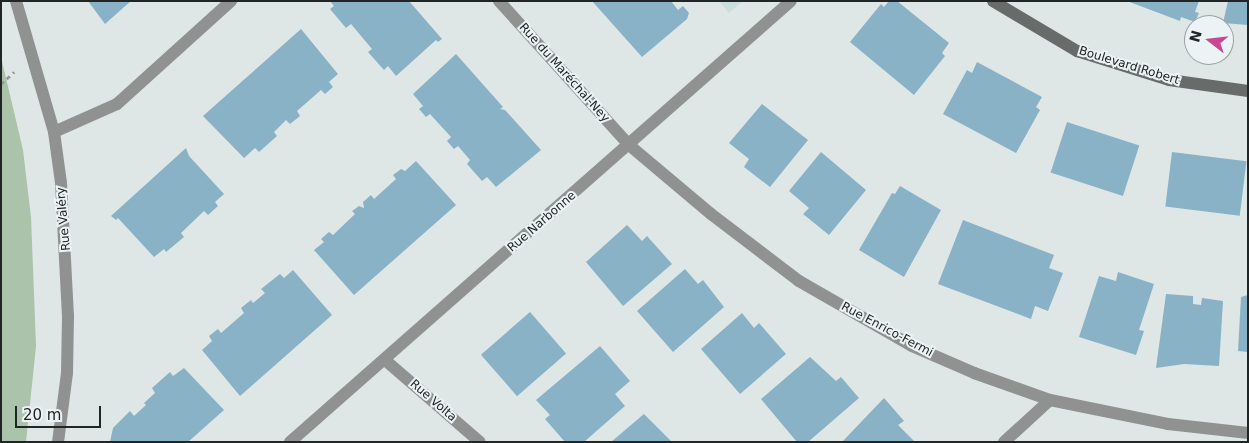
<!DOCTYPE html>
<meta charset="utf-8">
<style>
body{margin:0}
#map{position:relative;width:1249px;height:443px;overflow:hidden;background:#dfe6e6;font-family:"DejaVu Sans",sans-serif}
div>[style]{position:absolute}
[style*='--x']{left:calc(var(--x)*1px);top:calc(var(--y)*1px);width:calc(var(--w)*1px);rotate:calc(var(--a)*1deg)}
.built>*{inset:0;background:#ccddde}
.green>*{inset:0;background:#abc2ab}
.building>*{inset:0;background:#89b2c7;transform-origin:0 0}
.path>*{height:3px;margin-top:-1.5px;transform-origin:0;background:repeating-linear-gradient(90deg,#959a9a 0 4px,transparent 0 8px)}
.street>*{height:12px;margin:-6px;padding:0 6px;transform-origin:6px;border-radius:6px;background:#8f9291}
.secondary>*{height:12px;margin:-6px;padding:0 6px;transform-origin:6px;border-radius:6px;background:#676b6a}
span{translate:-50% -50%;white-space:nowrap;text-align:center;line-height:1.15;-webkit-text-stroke:4px #ecf3f4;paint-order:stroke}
.street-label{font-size:12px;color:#222525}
.frame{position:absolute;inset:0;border:2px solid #222525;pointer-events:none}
.north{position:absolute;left:1184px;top:15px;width:50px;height:50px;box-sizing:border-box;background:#ecf3f4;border:1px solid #9ba1a1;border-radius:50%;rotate:286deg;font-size:14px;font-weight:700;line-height:20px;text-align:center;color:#222525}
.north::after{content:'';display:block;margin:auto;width:18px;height:22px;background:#c84791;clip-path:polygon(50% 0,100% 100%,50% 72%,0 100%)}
.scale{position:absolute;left:15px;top:406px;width:86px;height:22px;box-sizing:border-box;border:2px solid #222525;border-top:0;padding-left:6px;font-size:15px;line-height:18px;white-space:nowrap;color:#222525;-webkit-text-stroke:4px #ecf3f4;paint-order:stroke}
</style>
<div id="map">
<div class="built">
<div style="clip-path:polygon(719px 1px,743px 1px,729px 13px)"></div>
</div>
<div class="green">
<div style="clip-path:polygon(1px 57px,23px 150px,31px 217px,36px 346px,26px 442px,1px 442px)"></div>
</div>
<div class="building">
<div style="clip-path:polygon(88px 1px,131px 1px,105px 24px)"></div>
<div style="clip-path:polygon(330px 1px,409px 1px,442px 39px,438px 42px,436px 40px,396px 76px,388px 66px,384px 70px,368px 52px,372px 49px,351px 24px,346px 28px,330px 9px,334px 6px)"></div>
<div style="clip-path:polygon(592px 1px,671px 1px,678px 10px,683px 6px,689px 13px,687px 19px,642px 57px)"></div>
<div style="clip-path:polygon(889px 1px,897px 1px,949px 43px,942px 53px,945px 56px,914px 95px,850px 42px,881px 4px,884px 7px)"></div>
<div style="clip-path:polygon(1127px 1px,1199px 1px,1195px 12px,1199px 13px,1195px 22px,1181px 17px,1180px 21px)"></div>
<div style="clip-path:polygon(1228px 1px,1248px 1px,1248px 25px,1223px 23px)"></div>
<div style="clip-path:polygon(301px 29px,338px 74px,329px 82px,333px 87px,325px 94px,321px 90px,297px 111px,300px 116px,290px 124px,286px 120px,274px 132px,277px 136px,259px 152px,255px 148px,244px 158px,203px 116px)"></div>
<div style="clip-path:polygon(456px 54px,503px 107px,500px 109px,505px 110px,541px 150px,496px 187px,487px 177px,482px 181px,467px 164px,470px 160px,458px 146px,454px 149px,447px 141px,451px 137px,430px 114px,426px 117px,419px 109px,423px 106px,413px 94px)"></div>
<div style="clip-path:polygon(977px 62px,1042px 97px,1036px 107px,1040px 110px,1016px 153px,943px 114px,967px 70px,972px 73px)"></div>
<div style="clip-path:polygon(762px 104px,808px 140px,770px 187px,744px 167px,749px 159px,729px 143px)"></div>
<div style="left:1067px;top:122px;width:76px;height:53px;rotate:18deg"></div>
<div style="clip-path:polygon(186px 148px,189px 156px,224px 194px,215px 202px,218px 206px,208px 215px,204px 211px,181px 233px,184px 237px,166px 252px,164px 249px,154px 257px,118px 218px,116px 220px,111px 216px)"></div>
<div style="clip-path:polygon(821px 152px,866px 190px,829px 235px,803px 214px,809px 208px,789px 191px)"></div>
<div style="left:1172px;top:152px;width:75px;height:55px;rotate:7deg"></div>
<div style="clip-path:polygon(416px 161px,456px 205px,354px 295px,314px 250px,324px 242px,321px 239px,329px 232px,333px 235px,355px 214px,352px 211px,359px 206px,364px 208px,363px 202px,371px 195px,374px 199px,396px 179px,393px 175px,401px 169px,405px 171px)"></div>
<div style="clip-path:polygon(900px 186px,941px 210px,904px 277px,859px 250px,892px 193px,895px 194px)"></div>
<div style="clip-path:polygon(963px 220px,1054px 255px,1049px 268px,1063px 273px,1048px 311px,1035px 306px,1031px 319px,938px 284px)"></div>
<div style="clip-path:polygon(627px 225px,642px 241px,647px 236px,672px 264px,623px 306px,586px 262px)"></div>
<div style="clip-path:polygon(685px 269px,698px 284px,703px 280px,724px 307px,673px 352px,637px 311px)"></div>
<div style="clip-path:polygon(293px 270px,332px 315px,240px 396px,202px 350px,212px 341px,209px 336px,218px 329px,221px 333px,244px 313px,241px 308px,251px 300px,253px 303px,265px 293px,261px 289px,280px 274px,284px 278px)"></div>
<div style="clip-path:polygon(1118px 272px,1154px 284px,1139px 330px,1144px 331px,1136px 355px,1079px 337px,1099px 276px,1116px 281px)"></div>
<div style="clip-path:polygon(1166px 294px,1193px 296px,1193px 304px,1201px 305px,1202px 298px,1223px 301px,1219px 366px,1184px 364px,1156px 368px)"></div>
<div style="clip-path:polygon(1248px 295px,1248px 352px,1238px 351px,1241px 297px)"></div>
<div style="left:530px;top:312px;width:55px;height:65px;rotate:49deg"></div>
<div style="clip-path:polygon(742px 313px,754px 328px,759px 323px,786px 354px,740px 394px,701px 349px)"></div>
<div style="clip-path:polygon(600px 346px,630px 381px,615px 394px,625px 406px,584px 442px,565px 442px,545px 419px,550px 415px,536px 400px)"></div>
<div style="clip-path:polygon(810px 357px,836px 381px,841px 377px,859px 398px,808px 442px,797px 442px,761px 399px)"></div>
<div style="clip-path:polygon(184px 368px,224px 410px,188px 442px,110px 442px,113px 428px,130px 411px,134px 416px,146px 405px,144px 403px,155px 393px,152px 388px,170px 372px,173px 376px)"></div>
<div style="clip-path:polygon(884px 398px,904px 421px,898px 425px,915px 442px,842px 442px)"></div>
<div style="clip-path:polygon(644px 414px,672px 442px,611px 442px)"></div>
</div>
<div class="path">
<div style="--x:1;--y:84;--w:18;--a:-43"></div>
</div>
<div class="street">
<div style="--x:16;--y:1;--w:136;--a:73.8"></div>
<div style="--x:54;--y:132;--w:51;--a:82.2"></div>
<div style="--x:61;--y:183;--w:133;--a:87"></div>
<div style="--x:68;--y:316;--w:57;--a:91"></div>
<div style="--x:67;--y:373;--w:70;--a:97.4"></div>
<div style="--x:499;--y:1;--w:194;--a:47.9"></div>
<div style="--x:629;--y:145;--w:107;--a:40.1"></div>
<div style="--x:711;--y:214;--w:111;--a:37.3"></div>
<div style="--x:799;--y:281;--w:130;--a:29.9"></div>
<div style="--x:912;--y:346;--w:68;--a:23.5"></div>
<div style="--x:974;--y:373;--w:81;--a:19.6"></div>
<div style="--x:1050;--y:400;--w:120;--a:11.5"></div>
<div style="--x:1168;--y:424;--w:81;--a:6.4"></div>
<div style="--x:54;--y:132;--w:69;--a:-24"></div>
<div style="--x:117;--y:104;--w:154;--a:-42.1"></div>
<div style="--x:385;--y:360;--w:125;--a:40.8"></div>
<div style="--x:290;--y:442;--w:667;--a:-41.36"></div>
<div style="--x:1004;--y:442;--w:62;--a:-42.4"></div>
</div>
<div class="secondary">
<div style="--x:993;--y:1;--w:98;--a:30.8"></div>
<div style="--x:1077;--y:51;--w:96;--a:17.5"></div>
<div style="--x:1169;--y:80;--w:80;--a:7.9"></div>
</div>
<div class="street-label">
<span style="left:1129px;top:66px;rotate:17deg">Boulevard Robert</span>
<span style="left:564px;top:73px;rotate:48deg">Rue du Maréchal-Ney</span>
<span style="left:64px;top:219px;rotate:-95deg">Rue Valéry</span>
<span style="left:542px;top:222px;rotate:-41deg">Rue Narbonne</span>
<span style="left:887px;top:330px;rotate:28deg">Rue Enrico-Fermi</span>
<span style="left:433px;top:401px;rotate:41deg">Rue Volta</span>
</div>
<div class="frame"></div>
<div class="north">N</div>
<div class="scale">20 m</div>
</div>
